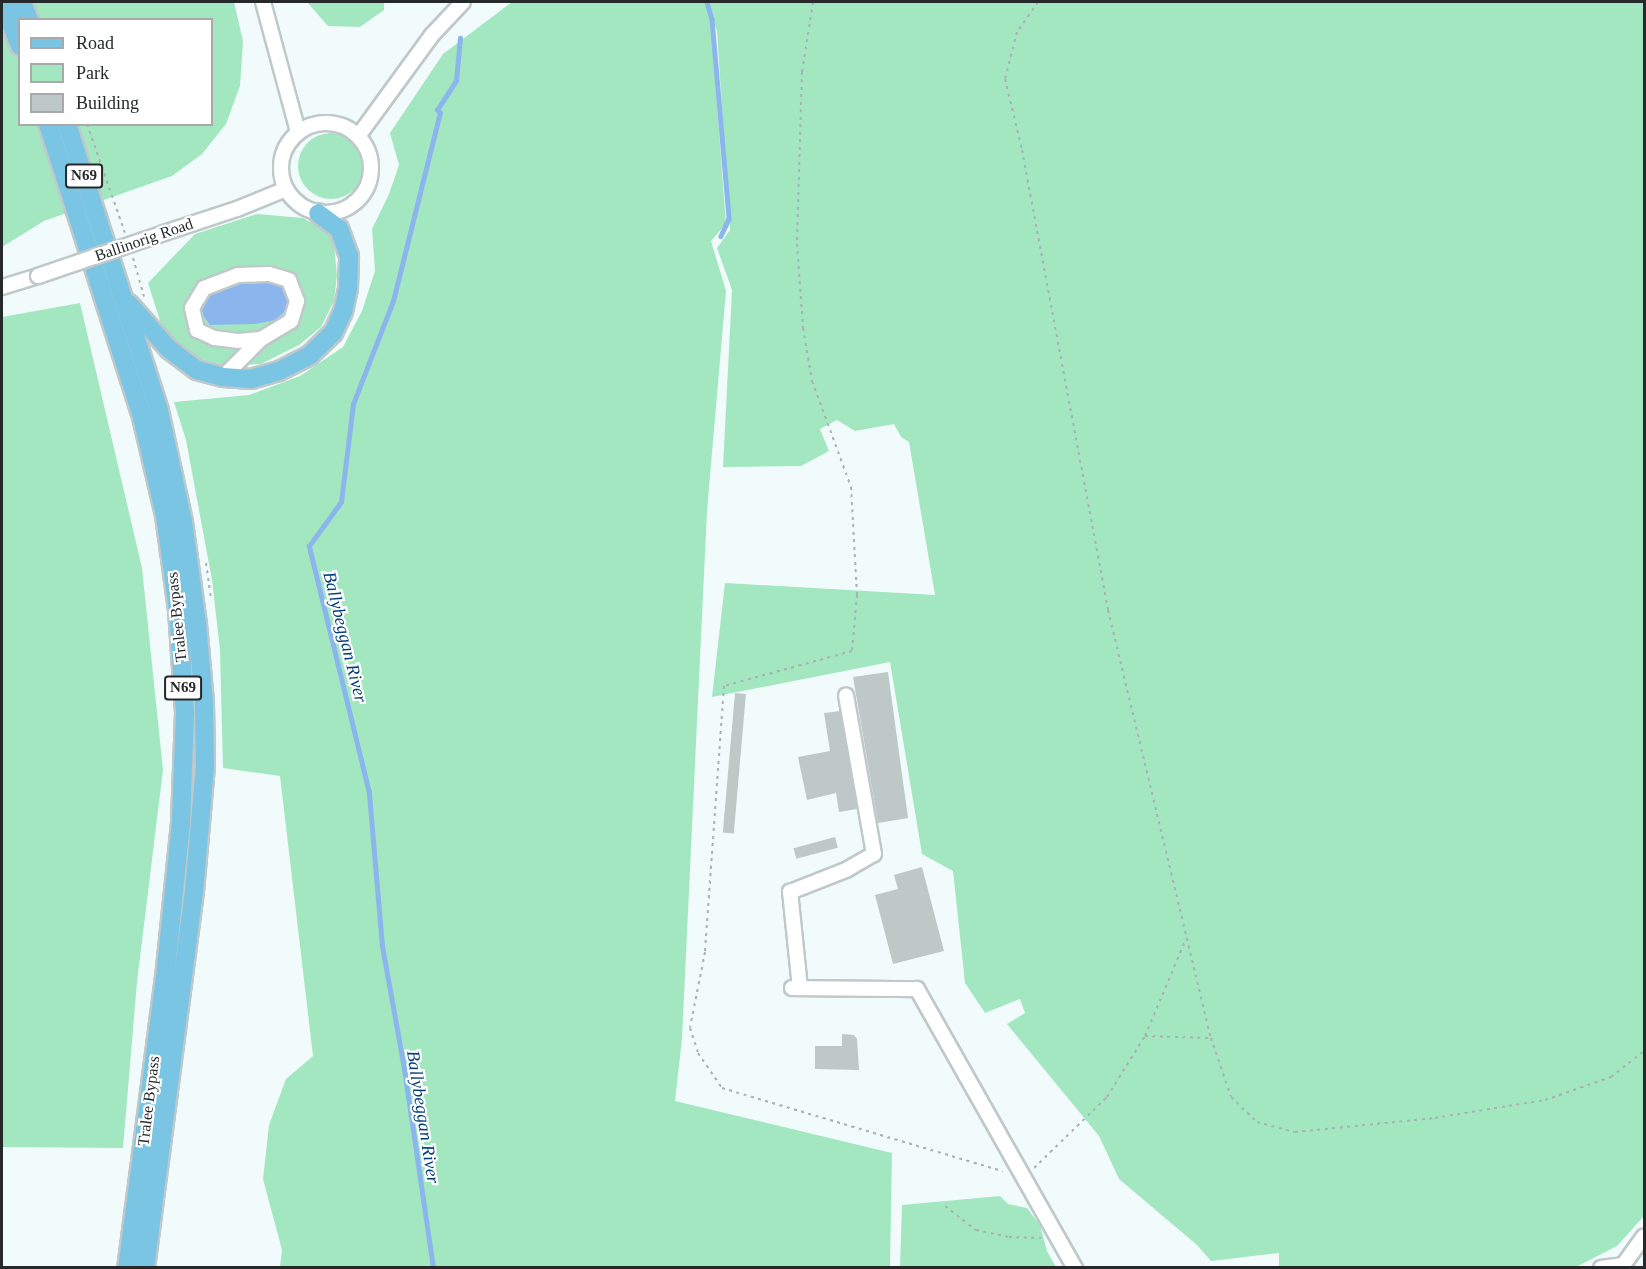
<!DOCTYPE html>
<style>
body{margin:0}
#map{position:relative;width:1646px;height:1269px;overflow:hidden;background:#f1fbfc;font-family:Georgia,serif}
div>[style]{position:absolute}
[style*='--x']{left:calc(var(--x)*1px);top:calc(var(--y)*1px);width:calc(var(--w)*1px);rotate:calc(var(--a)*1deg)}
.green>*{inset:0;background:#a3e7c1}
.round{border-radius:50%}
.water>*{inset:0;background:#8bb6ed}
.stream>*{height:4.5px;margin:-2.25px;padding:0 2.25px;transform-origin:2.25px;border-radius:2.25px;background:#8bb6ed}
.building>*{inset:0;background:#bec8c6;transform-origin:0 0}
.path>*{height:2px;margin-top:-1px;transform-origin:0;background:repeating-linear-gradient(90deg,#a9b1b2 0 3px,transparent 0 7.5px)}
.roads{filter:drop-shadow(2px 0 #bfc8ca) drop-shadow(-2px 0 #bfc8ca) drop-shadow(0 2px #bfc8ca) drop-shadow(0 -2px #bfc8ca)}
.minor>*{height:14px;margin:-7px;padding:0 7px;transform-origin:7px;border-radius:7px;background:#fff}
.minor>.ring{margin:-7px;padding:0;box-sizing:content-box;background:none;border:14px solid #fff;border-radius:50%}
.major>*{height:18px;margin:-9px;padding:0 9px;transform-origin:9px;border-radius:9px;background:#79c5e3}
.bridges{filter:drop-shadow(2px 0 #bfc8ca) drop-shadow(-2px 0 #bfc8ca) drop-shadow(0 2px #bfc8ca) drop-shadow(0 -2px #bfc8ca)}
.minor-bridge>*{height:14px;margin:-7px;padding:0 7px;transform-origin:7px;border-radius:7px;background:#fff}
span{translate:-50% -50%;white-space:nowrap;text-align:center;line-height:1.15;-webkit-text-stroke:4.5px #fff;paint-order:stroke}
.shield-label span{padding:2px 4px;background:#fff;border:2px solid;border-radius:4px;-webkit-text-stroke-width:0}
.shield-label{font-size:15px;color:#25292a;font-weight:700}
.street-label{font-size:16px;color:#25292a}
.water-label{font-size:18px;color:#003c7b;font-style:italic}
.frame{position:absolute;inset:0;border:3px solid #25292a;pointer-events:none}
.legend{position:absolute;left:18px;top:18px;width:195px;height:108px;box-sizing:border-box;background:#fff;border:2px solid #a8a9aa;margin:0;padding:8px 10px;list-style:none;font-size:18px;color:#25292a}
.legend li{display:flex;align-items:center;gap:12px;height:30px}
.legend b{width:30px;border:2px solid #a8a9aa}
</style>
<div id="map">
<div class="green">
<div style="clip-path:polygon(evenodd,2px 2px,234px 2px,243px 41px,240px 86px,226px 124px,202px 154px,172px 176px,44px 221px,2px 247px,2px 2px,20px 20px,212px 20px,212px 124px,20px 124px,20px 20px)"></div>
<div style="clip-path:polygon(307px 2px,384px 2px,384px 10px,360px 27px,328px 26px)"></div>
<div style="clip-path:polygon(512px 2px,707px 2px,710px 12px,726px 224px,711px 241px,726px 291px,707px 511px,682px 1039px,675px 1101px,892px 1153px,890px 1267px,280px 1267px,282px 1250px,263px 1179px,269px 1125px,286px 1079px,313px 1056px,280px 776px,223px 768px,220px 650px,212px 580px,186px 440px,174px 402px,249px 395px,300px 376px,343px 347px,362px 311px,375px 271px,372px 229px,389px 194px,399px 165px,390px 133px,443px 54px)"></div>
<div style="clip-path:polygon(709px 2px,1644px 2px,1644px 1216px,1617px 1246px,1574px 1268px,1279px 1268px,1279px 1253px,1211px 1261px,1197px 1245px,1119px 1179px,1099px 1136px,1007px 1024px,1025px 1013px,1020px 999px,985px 1013px,965px 983px,953px 871px,922px 854px,890px 662px,712px 697px,725px 583px,935px 595px,909px 442px,901px 437px,894px 424px,855px 431px,837px 420px,820px 429px,829px 451px,801px 466px,723px 467px,732px 290px,717px 248px,730px 230px,717px 32px)"></div>
<div class="round" style="left:298px;top:133px;width:66px;height:66px"></div>
<div style="clip-path:polygon(257px 214px,303px 218px,333px 235px,337px 275px,334px 301px,321px 327px,299px 345px,261px 364px,226px 366px,196px 358px,182px 350px,162px 327px,148px 283px,195px 234px)"></div>
<div style="clip-path:polygon(80px 303px,142px 568px,163px 770px,137px 982px,123px 1148px,2px 1147px,2px 317px)"></div>
<div style="clip-path:polygon(1000px 1196px,1008px 1204px,1027px 1208px,1040px 1225px,1047px 1251px,1056px 1267px,900px 1267px,902px 1205px)"></div>
</div>
<div class="water">
<div style="clip-path:polygon(274px 277px,288px 291px,289px 307px,276px 320px,255px 324px,210px 325px,200px 311px,202px 299px,215px 289px)"></div>
</div>
<div class="stream">
<div style="--x:707;--y:2;--w:18;--a:74"></div>
<div style="--x:712;--y:19;--w:201;--a:85.1"></div>
<div style="--x:729;--y:219;--w:19;--a:115"></div>
<div style="--x:433;--y:1268;--w:207;--a:-98.3"></div>
<div style="--x:403;--y:1063;--w:119;--a:-100.2"></div>
<div style="--x:382;--y:946;--w:154;--a:-94.9"></div>
<div style="--x:369;--y:793;--w:254;--a:-103.7"></div>
<div style="--x:309;--y:546;--w:54;--a:-54"></div>
<div style="--x:341;--y:502;--w:99;--a:-83"></div>
<div style="--x:353;--y:404;--w:110;--a:-68.8"></div>
<div style="--x:393;--y:301;--w:194;--a:-76"></div>
<div style="--x:440;--y:113;--w:4;--a:-135"></div>
<div style="--x:437;--y:110;--w:35;--a:-57"></div>
<div style="--x:456;--y:81;--w:43;--a:-84.7"></div>
</div>
<div class="building">
<div style="clip-path:polygon(888px 672px,908px 818px,878px 823px,853px 677px)"></div>
<div style="left:735px;top:693px;width:11px;height:140px;rotate:5deg"></div>
<div style="clip-path:polygon(840px 711px,857px 809px,839px 812px,836px 793px,807px 800px,798px 757px,830px 751px,824px 713px)"></div>
<div style="left:835px;top:837px;width:11px;height:43px;rotate:75deg"></div>
<div style="clip-path:polygon(922px 867px,944px 951px,893px 964px,875px 895px,898px 889px,894px 875px)"></div>
<div style="clip-path:polygon(842px 1034px,854px 1035px,857px 1039px,859px 1070px,815px 1069px,815px 1046px,842px 1046px)"></div>
</div>
<div class="path">
<div style="--x:813;--y:2;--w:71;--a:98.9"></div>
<div style="--x:802;--y:72;--w:172;--a:91.7"></div>
<div style="--x:797;--y:244;--w:84;--a:85.9"></div>
<div style="--x:803;--y:328;--w:54;--a:80.4"></div>
<div style="--x:812;--y:381;--w:113;--a:69.8"></div>
<div style="--x:851;--y:487;--w:108;--a:86.8"></div>
<div style="--x:857;--y:595;--w:56;--a:95.1"></div>
<div style="--x:852;--y:651;--w:133;--a:164.7"></div>
<div style="--x:724;--y:686;--w:267;--a:94.1"></div>
<div style="--x:705;--y:952;--w:77;--a:101.2"></div>
<div style="--x:690;--y:1028;--w:26;--a:72"></div>
<div style="--x:698;--y:1053;--w:42;--a:55.6"></div>
<div style="--x:722;--y:1088;--w:293;--a:16.5"></div>
<div style="--x:1038;--y:2;--w:37;--a:125"></div>
<div style="--x:1017;--y:32;--w:49;--a:104.3"></div>
<div style="--x:1005;--y:79;--w:73;--a:76.5"></div>
<div style="--x:1022;--y:150;--w:468;--a:79.4"></div>
<div style="--x:1108;--y:610;--w:440;--a:76.5"></div>
<div style="--x:1211;--y:1038;--w:62;--a:71.3"></div>
<div style="--x:1231;--y:1097;--w:36;--a:44"></div>
<div style="--x:1257;--y:1122;--w:39;--a:15"></div>
<div style="--x:1295;--y:1132;--w:141;--a:-5.7"></div>
<div style="--x:1435;--y:1118;--w:111;--a:-9.3"></div>
<div style="--x:1545;--y:1100;--w:70;--a:-19.2"></div>
<div style="--x:1611;--y:1077;--w:42;--a:-38.2"></div>
<div style="--x:87;--y:124;--w:115;--a:70.8"></div>
<div style="--x:133;--y:258;--w:40;--a:74"></div>
<div style="--x:206;--y:563;--w:36;--a:82"></div>
<div style="--x:1145;--y:1036;--w:66;--a:1.7"></div>
<div style="--x:1034;--y:1168;--w:102;--a:-44.2"></div>
<div style="--x:1107;--y:1097;--w:72;--a:-58.1"></div>
<div style="--x:1145;--y:1036;--w:105;--a:-67.1"></div>
<div style="--x:945;--y:1206;--w:39;--a:38"></div>
<div style="--x:976;--y:1230;--w:34;--a:12"></div>
<div style="--x:1009;--y:1237;--w:32;--a:2"></div>
</div>
<div class="roads">
<div class="minor">
<div style="--x:263;--y:2;--w:135;--a:74.9"></div>
<div class="ring" style="left:281px;top:123px;width:76px;height:76px"></div>
<div style="--x:359;--y:135;--w:124;--a:-53.9"></div>
<div style="--x:432;--y:35;--w:45;--a:-46.8"></div>
<div style="--x:164;--y:233;--w:77;--a:-18.2"></div>
<div style="--x:237;--y:209;--w:53;--a:-22.2"></div>
<div style="--x:2;--y:287;--w:38;--a:-17"></div>
<div style="--x:223;--y:377;--w:54;--a:-45"></div>
<div style="--x:261;--y:339;--w:35;--a:-31"></div>
<div style="--x:291;--y:321;--w:21;--a:-73"></div>
<div style="--x:297;--y:301;--w:22;--a:-111"></div>
<div style="--x:289;--y:280;--w:21;--a:-163"></div>
<div style="--x:269;--y:274;--w:31;--a:178"></div>
<div style="--x:238;--y:275;--w:36;--a:159"></div>
<div style="--x:204;--y:288;--w:23;--a:121"></div>
<div style="--x:192;--y:308;--w:23;--a:77"></div>
<div style="--x:197;--y:330;--w:19;--a:25"></div>
<div style="--x:214;--y:338;--w:24;--a:7"></div>
<div style="--x:238;--y:341;--w:23;--a:-5"></div>
<div style="--x:792;--y:988;--w:125;--a:0.5"></div>
<div style="--x:917;--y:989;--w:321;--a:60.5"></div>
<div style="--x:800;--y:988;--w:97;--a:-95.9"></div>
<div style="--x:790;--y:892;--w:60;--a:-21.4"></div>
<div style="--x:846;--y:870;--w:32;--a:-30"></div>
<div style="--x:874;--y:854;--w:161;--a:-100"></div>
<div style="--x:1601;--y:1268;--w:21;--a:-8"></div>
<div style="--x:1621;--y:1268;--w:39;--a:-54"></div>
</div>
<div class="major">
<div style="--x:3;--y:2;--w:47;--a:68.9"></div>
<div style="--x:22;--y:2;--w:19;--a:69"></div>
<div style="--x:48;--y:124;--w:308;--a:72.2"></div>
<div style="--x:142;--y:417;--w:101;--a:76.8"></div>
<div style="--x:165;--y:515;--w:96;--a:82.2"></div>
<div style="--x:178;--y:610;--w:103;--a:86.1"></div>
<div style="--x:185;--y:713;--w:110;--a:92.1"></div>
<div style="--x:181;--y:823;--w:147;--a:95.9"></div>
<div style="--x:166;--y:969;--w:302;--a:97.4"></div>
<div style="--x:67;--y:124;--w:301;--a:72.2"></div>
<div style="--x:159;--y:411;--w:114;--a:77.8"></div>
<div style="--x:183;--y:522;--w:103;--a:82.2"></div>
<div style="--x:197;--y:624;--w:79;--a:84.9"></div>
<div style="--x:204;--y:703;--w:63;--a:89.1"></div>
<div style="--x:205;--y:766;--w:125;--a:95"></div>
<div style="--x:194;--y:891;--w:380;--a:97.4"></div>
<div style="--x:129;--y:304;--w:60;--a:48.4"></div>
<div style="--x:169;--y:349;--w:35;--a:37"></div>
<div style="--x:197;--y:370;--w:27;--a:15"></div>
<div style="--x:223;--y:377;--w:28;--a:4"></div>
<div style="--x:251;--y:379;--w:29;--a:-16"></div>
<div style="--x:279;--y:371;--w:35;--a:-27"></div>
<div style="--x:310;--y:355;--w:32;--a:-44"></div>
<div style="--x:333;--y:333;--w:23;--a:-65"></div>
<div style="--x:343;--y:312;--w:25;--a:-78"></div>
<div style="--x:348;--y:288;--w:32;--a:-88"></div>
<div style="--x:349;--y:256;--w:29;--a:-110"></div>
<div style="--x:339;--y:229;--w:26;--a:-143"></div>
</div>
</div>
<div class="bridges">
<div class="minor-bridge">
<div style="--x:38;--y:276;--w:133;--a:-18.8"></div>
</div>
</div>
<div class="shield-label">
<span style="left:84px;top:176px">N69</span>
<span style="left:183px;top:688px">N69</span>
</div>
<div class="street-label">
<span style="left:144px;top:240px;rotate:-19deg">Ballinorig Road</span>
<span style="left:177px;top:617px;rotate:-96deg">Tralee Bypass</span>
<span style="left:149px;top:1101px;rotate:-83deg">Tralee Bypass</span>
</div>
<div class="water-label">
<span style="left:345px;top:637px;rotate:76deg">Ballybeggan River</span>
<span style="left:423px;top:1117px;rotate:81deg">Ballybeggan River</span>
</div>
<div class="frame"></div>
<ul class="legend">
<li><b style="height:8px;background:#79c5e3"></b>Road</li>
<li><b style="height:16px;background:#a3e7c1"></b>Park</li>
<li><b style="height:16px;background:#bec8c6"></b>Building</li>
</ul>
</div>
